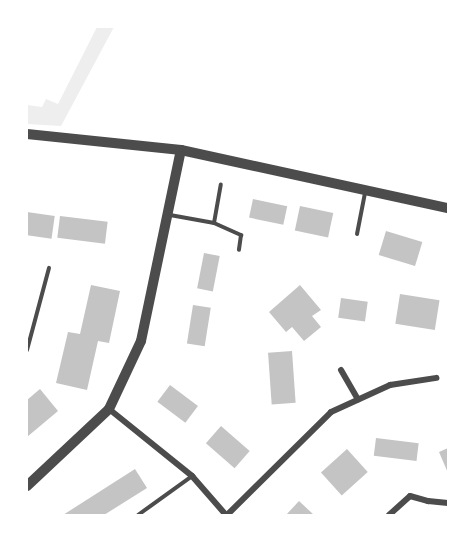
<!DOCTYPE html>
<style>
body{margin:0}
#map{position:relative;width:475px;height:542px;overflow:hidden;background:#fff;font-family:Quicksand,sans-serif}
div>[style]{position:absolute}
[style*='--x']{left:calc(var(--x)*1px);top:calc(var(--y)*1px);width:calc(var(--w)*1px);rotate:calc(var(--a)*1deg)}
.green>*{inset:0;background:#eee}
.building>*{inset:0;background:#c4c4c4;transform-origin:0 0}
.service>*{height:4px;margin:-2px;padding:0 2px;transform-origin:2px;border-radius:2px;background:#4c4c4c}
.minor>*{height:6px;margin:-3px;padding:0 3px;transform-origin:3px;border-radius:3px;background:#4c4c4c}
.tertiary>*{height:10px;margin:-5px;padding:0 5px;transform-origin:5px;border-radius:5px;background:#4c4c4c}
span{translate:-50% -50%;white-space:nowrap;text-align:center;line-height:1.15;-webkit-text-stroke:6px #fff;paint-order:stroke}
.frame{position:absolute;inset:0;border:28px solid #fff;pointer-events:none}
</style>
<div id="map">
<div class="green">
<div style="clip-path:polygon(97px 27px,114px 27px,61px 126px,27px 124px,27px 105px,42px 107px,46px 99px,58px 104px)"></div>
</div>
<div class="building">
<div style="left:253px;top:199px;width:35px;height:19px;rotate:12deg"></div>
<div style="left:300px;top:206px;width:34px;height:25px;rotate:12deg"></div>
<div style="left:27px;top:212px;width:28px;height:23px;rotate:8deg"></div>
<div style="left:60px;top:216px;width:48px;height:22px;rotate:7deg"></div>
<div style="left:386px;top:231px;width:38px;height:25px;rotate:17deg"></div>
<div style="left:204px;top:253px;width:16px;height:36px;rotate:11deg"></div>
<div style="clip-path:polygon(91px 285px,120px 291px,109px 343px,98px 341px,87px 390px,56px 383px,68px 332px,80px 334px)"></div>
<div style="clip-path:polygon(300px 285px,321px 310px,312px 316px,321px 327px,304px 341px,292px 327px,286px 332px,269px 312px)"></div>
<div style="left:400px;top:294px;width:40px;height:30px;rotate:9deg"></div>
<div style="left:341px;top:298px;width:27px;height:20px;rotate:8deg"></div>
<div style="left:193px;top:305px;width:18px;height:39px;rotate:9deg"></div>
<div style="left:292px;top:351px;width:52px;height:24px;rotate:86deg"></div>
<div style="left:170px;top:385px;width:35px;height:21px;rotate:37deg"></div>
<div style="clip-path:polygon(40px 389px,58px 411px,27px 437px,27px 400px)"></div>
<div style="left:221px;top:426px;width:38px;height:23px;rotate:41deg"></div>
<div style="left:376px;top:438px;width:43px;height:18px;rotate:7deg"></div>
<div style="clip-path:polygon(448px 448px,448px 473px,439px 452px)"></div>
<div style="left:347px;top:449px;width:31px;height:35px;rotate:48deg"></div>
<div style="clip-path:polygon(135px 469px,147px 488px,104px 515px,63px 515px)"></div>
<div style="clip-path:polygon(299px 501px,314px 515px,286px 515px)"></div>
</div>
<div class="service">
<div style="--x:170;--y:215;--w:45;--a:10.3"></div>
<div style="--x:214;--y:223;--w:39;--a:-80"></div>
<div style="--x:214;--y:223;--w:30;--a:24"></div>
<div style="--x:241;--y:235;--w:15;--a:98"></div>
<div style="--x:357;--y:234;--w:42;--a:-79"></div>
<div style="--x:27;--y:350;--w:85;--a:-75"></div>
<div style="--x:138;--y:515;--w:67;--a:-35.8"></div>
</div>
<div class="minor">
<div style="--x:341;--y:370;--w:34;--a:60"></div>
<div style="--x:109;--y:409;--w:107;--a:38.9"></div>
<div style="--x:192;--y:476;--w:52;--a:48.9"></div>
<div style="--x:227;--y:515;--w:146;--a:-44.7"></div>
<div style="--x:331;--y:412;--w:65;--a:-24.6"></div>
<div style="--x:390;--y:385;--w:47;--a:-8.7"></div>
<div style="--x:389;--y:515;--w:28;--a:-42"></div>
<div style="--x:410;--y:496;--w:19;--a:16"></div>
<div style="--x:428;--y:501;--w:20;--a:6"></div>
</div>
<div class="tertiary">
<div style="--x:27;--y:134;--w:155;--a:5.9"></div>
<div style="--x:181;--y:150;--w:273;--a:12.3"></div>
<div style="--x:27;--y:486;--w:112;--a:-43.2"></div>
<div style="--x:109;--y:409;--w:75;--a:-64.8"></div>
<div style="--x:141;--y:341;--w:195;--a:-78.2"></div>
</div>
<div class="frame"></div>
</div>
